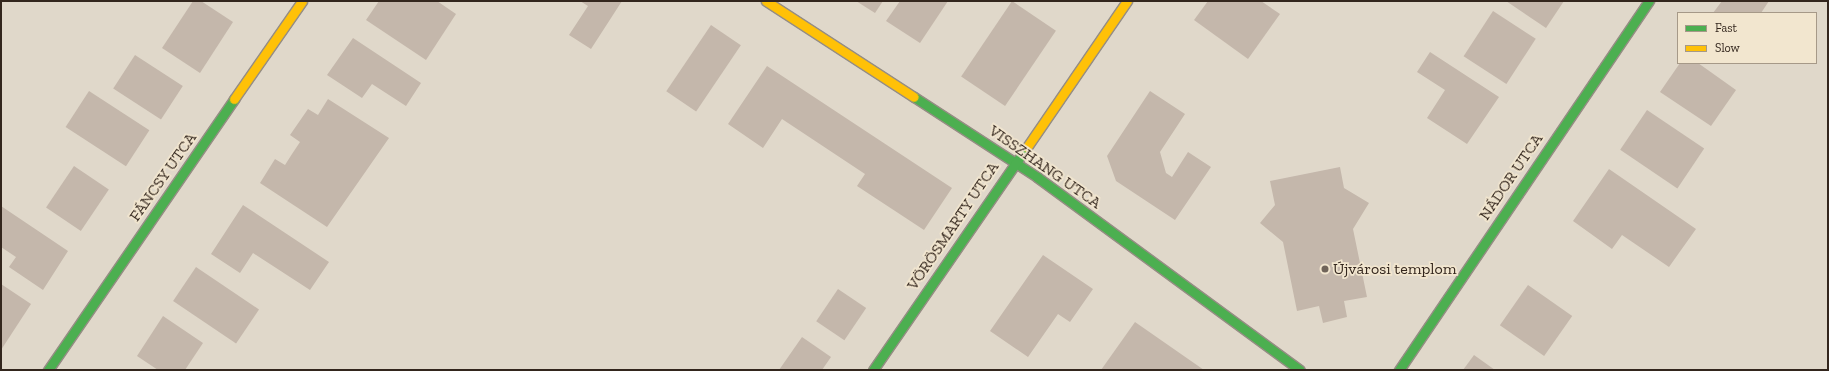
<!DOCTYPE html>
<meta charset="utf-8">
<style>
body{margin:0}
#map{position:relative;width:1829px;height:371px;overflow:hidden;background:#e0d8ca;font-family:"Zilla Slab",serif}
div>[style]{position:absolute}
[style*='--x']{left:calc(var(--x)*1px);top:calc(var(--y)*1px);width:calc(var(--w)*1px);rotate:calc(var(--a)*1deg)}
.building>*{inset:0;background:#c4b7ab;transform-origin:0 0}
.roads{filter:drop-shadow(1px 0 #958d84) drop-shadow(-1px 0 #958d84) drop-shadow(0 1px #958d84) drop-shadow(0 -1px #958d84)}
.fast>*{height:9px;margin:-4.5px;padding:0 4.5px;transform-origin:4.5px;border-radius:4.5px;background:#4caf50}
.slow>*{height:9px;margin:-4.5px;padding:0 4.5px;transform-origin:4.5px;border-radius:4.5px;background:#ffc107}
.dots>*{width:11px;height:11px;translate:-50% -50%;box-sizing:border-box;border:2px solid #f2e6cf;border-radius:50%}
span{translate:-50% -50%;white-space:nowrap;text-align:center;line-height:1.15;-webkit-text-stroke:3.5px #f2e6cf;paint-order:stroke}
.street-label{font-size:16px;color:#33261d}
.poi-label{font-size:16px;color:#33261d}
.left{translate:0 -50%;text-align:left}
.frame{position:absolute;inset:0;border:2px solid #33261d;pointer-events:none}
.legend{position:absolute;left:1677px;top:12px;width:140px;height:52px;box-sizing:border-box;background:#f2e6cf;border:1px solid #a69988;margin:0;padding:5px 7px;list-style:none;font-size:12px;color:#33261d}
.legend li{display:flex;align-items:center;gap:8px;height:20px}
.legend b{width:20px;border:1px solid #a69988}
</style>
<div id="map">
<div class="building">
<div style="clip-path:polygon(193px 1px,201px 1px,233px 22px,200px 73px,162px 48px)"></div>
<div style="clip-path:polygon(379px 1px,437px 1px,456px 14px,426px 60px,366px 20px)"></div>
<div style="clip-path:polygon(580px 1px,622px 1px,591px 49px,569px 35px,588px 6px)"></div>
<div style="clip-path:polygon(856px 1px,883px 1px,875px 13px)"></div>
<div style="clip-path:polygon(900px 1px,948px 1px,920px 43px,886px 21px)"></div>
<div style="left:1012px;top:1px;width:53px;height:91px;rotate:34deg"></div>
<div style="clip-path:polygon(1208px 1px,1261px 1px,1280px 14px,1248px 59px,1194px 20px)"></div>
<div style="clip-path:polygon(1506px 1px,1564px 1px,1546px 28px)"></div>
<div style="clip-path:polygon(1722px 1px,1769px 1px,1761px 13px,1713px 13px)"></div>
<div style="left:1493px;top:11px;width:51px;height:54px;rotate:33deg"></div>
<div style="left:711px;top:25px;width:36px;height:80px;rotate:34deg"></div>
<div style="clip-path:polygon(353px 38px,421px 83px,406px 106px,372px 84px,362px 98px,327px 75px)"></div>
<div style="clip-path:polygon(1430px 52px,1499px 97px,1467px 144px,1427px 118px,1445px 90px,1417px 72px)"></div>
<div style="left:135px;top:55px;width:57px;height:40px;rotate:33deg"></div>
<div style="clip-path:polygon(1680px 63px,1698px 63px,1736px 90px,1711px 126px,1660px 92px)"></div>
<div style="clip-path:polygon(767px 66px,952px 188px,924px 230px,857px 186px,865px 174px,782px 119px,763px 148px,728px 124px)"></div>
<div style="left:89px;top:91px;width:72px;height:43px;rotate:33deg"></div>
<div style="clip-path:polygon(1150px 91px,1185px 114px,1160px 152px,1166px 173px,1172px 177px,1188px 152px,1211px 167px,1175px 220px,1116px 181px,1107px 156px)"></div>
<div style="clip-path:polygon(328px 99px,389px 138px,327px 227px,260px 183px,275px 159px,285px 165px,292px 154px,300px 142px,290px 135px,308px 109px,318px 115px)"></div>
<div style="left:1647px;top:110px;width:69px;height:48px;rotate:34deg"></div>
<div style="left:74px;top:166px;width:42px;height:50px;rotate:34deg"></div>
<div style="clip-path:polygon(1340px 167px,1344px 188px,1369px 203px,1353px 229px,1367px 297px,1344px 301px,1347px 317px,1323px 323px,1319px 306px,1297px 311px,1283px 242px,1260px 223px,1275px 205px,1270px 181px)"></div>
<div style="clip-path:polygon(1609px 169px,1696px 229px,1669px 267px,1622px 235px,1612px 249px,1573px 221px)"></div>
<div style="clip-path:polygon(243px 205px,329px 262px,310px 290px,253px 253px,240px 273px,211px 254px)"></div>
<div style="clip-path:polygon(1px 206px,68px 251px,43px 290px,9px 267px,16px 257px,1px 247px)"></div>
<div style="clip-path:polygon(1043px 255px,1093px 289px,1070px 322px,1058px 314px,1028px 357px,990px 331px)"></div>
<div style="left:196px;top:267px;width:76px;height:41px;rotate:34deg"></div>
<div style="clip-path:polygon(1px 284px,31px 304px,1px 350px)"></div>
<div style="left:1528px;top:285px;width:54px;height:49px;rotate:35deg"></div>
<div style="left:838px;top:289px;width:34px;height:39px;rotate:34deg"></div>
<div style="clip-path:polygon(163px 316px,203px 343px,185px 370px,158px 370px,137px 356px)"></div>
<div style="clip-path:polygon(1135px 322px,1204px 370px,1101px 370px)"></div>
<div style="clip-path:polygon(802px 337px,831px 357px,822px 370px,779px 370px)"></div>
<div style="clip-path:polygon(1474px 355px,1495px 370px,1463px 370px)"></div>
</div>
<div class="roads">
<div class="fast">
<div style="--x:914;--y:97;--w:147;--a:33"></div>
<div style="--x:1037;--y:177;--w:326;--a:36.3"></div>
<div style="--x:48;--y:370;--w:329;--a:-55.5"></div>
<div style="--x:873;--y:370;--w:271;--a:-55.4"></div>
<div style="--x:1399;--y:370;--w:446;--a:-55.9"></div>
</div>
<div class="slow">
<div style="--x:766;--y:1;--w:176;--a:33"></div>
<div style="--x:234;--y:99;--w:119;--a:-55.2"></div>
<div style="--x:1027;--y:147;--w:177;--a:-55.6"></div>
</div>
</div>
<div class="dots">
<div style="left:1325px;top:269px;background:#70645a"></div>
</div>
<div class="street-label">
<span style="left:1045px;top:167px;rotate:35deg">VISSZHANG UTCA</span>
<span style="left:163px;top:177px;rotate:-55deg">FÁNCSY UTCA</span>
<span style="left:1511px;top:177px;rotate:-56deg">NÁDOR UTCA</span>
<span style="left:953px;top:226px;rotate:-56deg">VÖRÖSMARTY UTCA</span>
</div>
<div class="poi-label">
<span class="left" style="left:1333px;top:269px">Újvárosi templom</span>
</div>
<div class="frame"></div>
<ul class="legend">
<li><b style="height:5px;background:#4caf50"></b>Fast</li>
<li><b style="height:5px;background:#ffc107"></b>Slow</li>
</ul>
</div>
